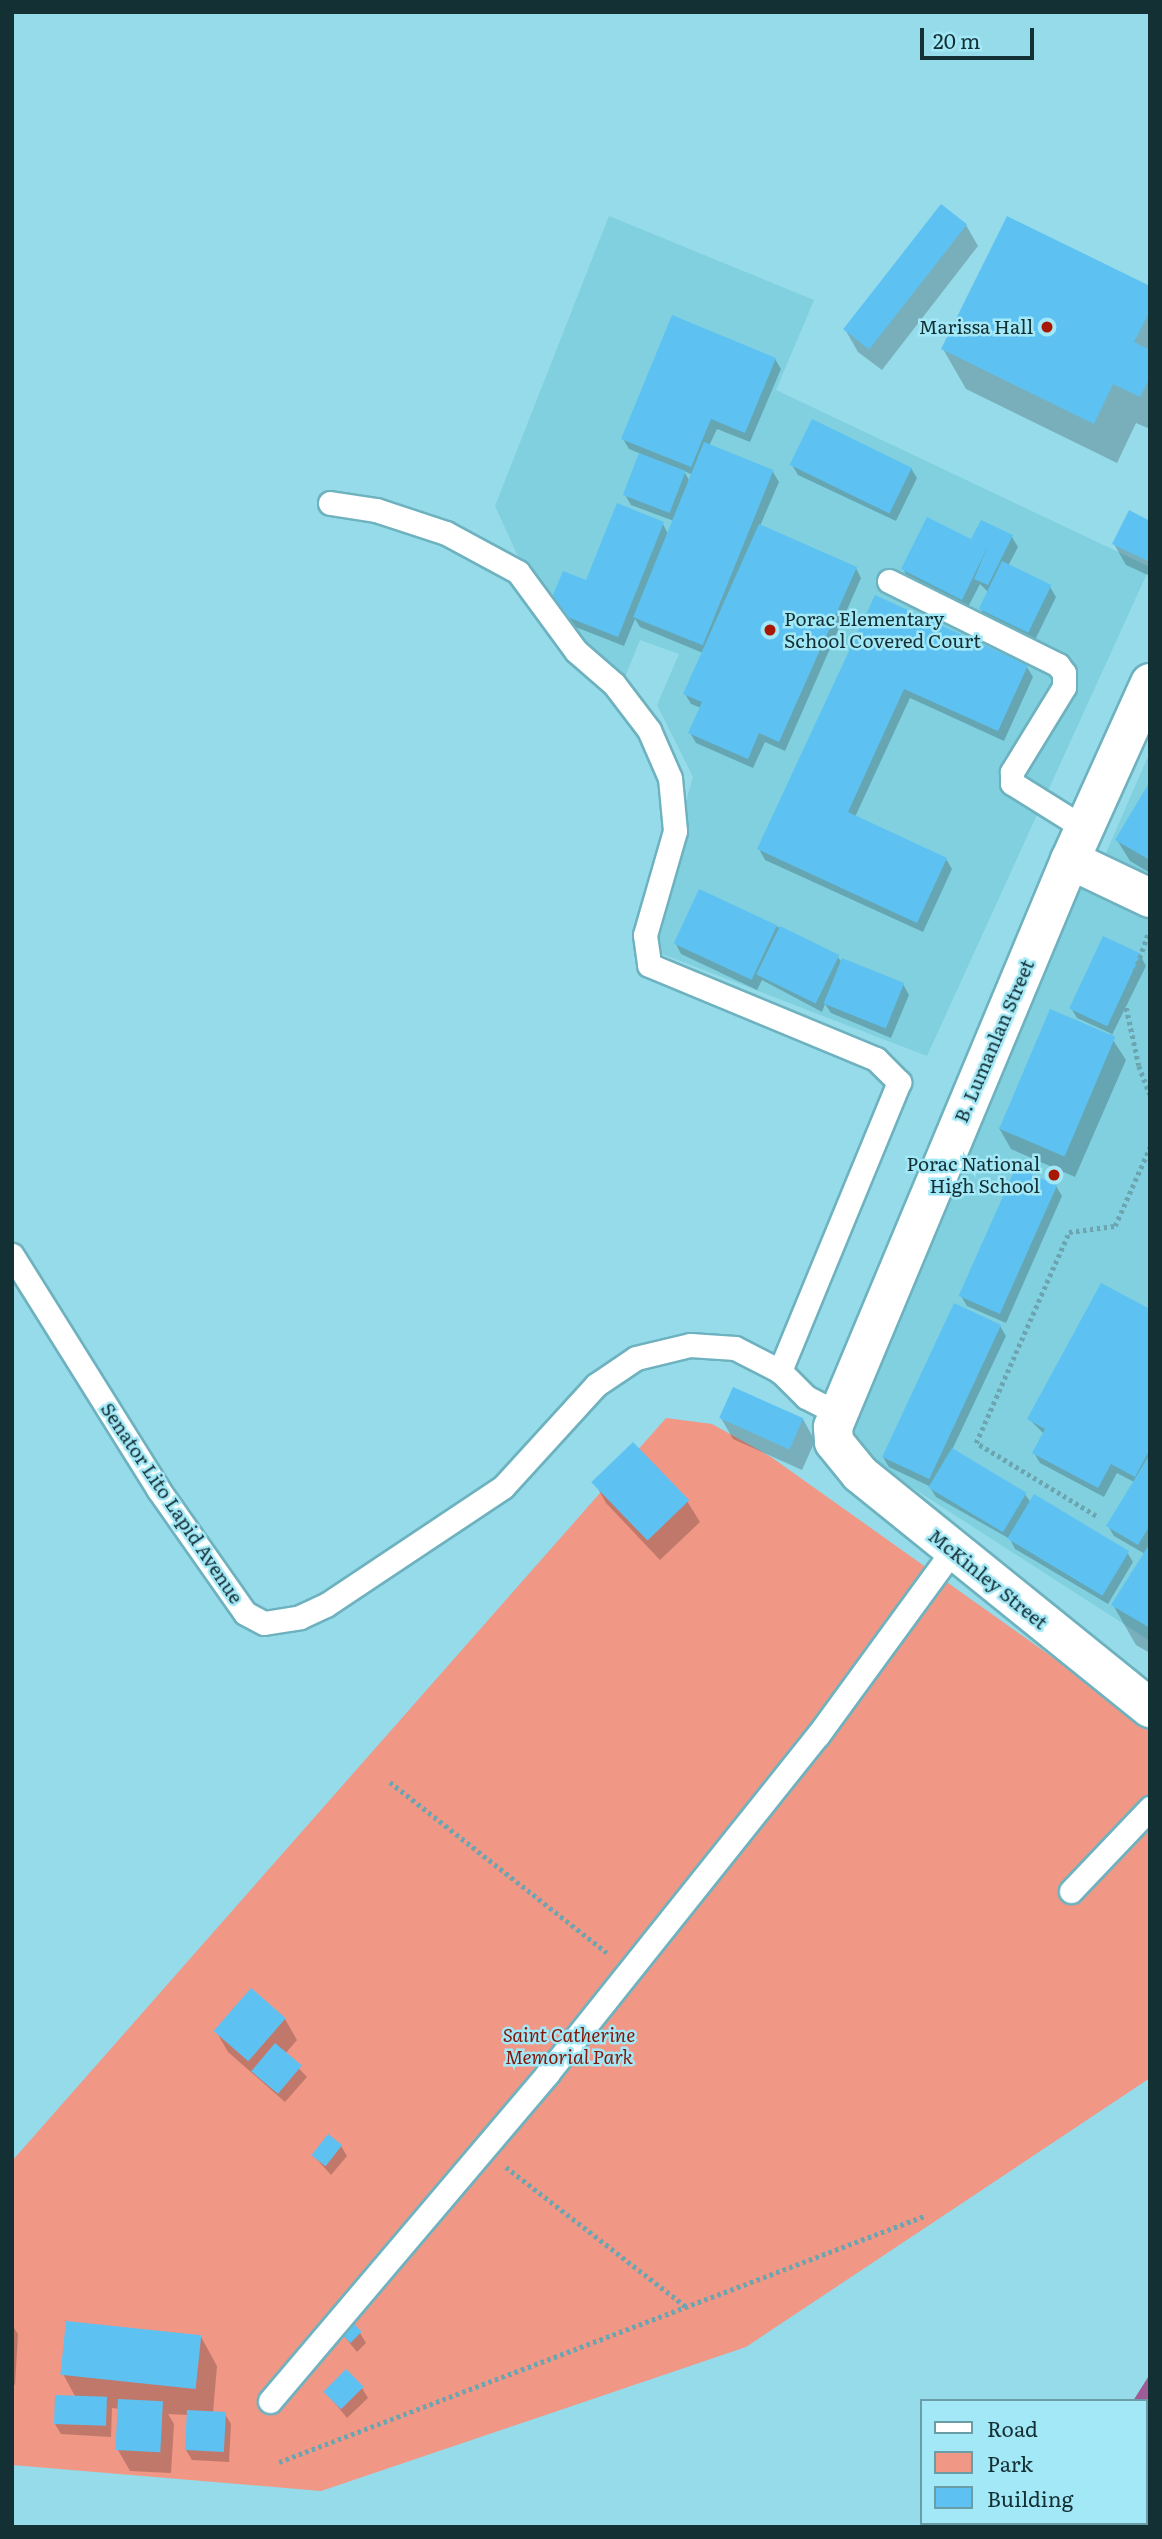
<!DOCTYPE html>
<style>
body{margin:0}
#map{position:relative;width:1162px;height:2539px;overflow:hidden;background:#96dbe9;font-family:Literata,serif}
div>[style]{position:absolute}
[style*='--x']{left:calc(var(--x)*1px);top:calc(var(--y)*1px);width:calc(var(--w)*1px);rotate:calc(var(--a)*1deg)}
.built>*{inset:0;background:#80d0df}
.green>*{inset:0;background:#f09786}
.water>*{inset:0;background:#9e5c96}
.shadow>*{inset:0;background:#0003}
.building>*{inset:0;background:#5dc2f2;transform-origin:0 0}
.path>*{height:4.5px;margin-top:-2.25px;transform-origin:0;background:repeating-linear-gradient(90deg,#6ca4af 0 3.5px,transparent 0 7px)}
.roads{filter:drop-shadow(2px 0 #6eb2bf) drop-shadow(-2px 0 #6eb2bf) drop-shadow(0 2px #6eb2bf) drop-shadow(0 -2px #6eb2bf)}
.lane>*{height:23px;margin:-11.5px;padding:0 11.5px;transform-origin:11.5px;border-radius:11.5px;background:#fff}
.street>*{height:38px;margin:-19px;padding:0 19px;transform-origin:19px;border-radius:19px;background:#fff}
.dots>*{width:19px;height:19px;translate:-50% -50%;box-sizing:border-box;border:4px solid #a3e8f6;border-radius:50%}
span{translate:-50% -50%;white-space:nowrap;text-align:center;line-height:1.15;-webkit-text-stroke:5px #a3e8f6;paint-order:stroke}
.poi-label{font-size:19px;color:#133035}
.right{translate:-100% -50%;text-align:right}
.left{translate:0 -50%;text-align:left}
.street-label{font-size:19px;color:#133035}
.park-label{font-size:19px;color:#841707;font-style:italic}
.frame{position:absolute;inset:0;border:14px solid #133035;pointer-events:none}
.legend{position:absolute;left:920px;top:2399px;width:228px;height:126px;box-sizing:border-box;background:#a3e8f6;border:2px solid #699ea9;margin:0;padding:9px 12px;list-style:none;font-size:21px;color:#133035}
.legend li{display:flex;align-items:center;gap:14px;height:35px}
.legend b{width:35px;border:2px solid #699ea9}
.scale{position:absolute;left:920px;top:28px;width:114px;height:32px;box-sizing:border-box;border:4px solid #133035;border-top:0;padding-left:9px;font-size:21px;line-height:24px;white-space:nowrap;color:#133035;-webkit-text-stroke:5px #a3e8f6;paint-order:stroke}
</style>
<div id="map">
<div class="built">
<div style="clip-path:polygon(609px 216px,814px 300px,776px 390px,1150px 567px,927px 1056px,644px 947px,693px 777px,657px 705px,679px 654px,640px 640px,625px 677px,542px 609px,495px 506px)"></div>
<div style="clip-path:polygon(1150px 752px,1150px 878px,1105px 855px)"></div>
<div style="clip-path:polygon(1084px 871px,1150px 905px,1150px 1641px,846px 1445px)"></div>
</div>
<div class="green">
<div style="clip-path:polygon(666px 1418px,712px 1424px,771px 1457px,1086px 1681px,1150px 1732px,1150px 2078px,746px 2347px,321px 2491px,12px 2465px,12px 2161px)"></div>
</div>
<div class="water">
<div style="clip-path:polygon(1150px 2374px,1150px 2527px,1066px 2527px,1146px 2523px,1146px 2401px,1133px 2401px)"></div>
</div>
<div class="shadow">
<div style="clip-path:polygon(966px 225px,978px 246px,882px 370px,858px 352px,846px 331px)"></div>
<div style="clip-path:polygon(1150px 288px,1150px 429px,1136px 423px,1117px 463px,966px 389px,943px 349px)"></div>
<div style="clip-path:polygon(evenodd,775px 359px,781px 369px,750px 442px,717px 429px,709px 446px,773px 472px,779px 482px,760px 526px,856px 568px,861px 578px,785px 751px,765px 742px,753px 768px,696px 743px,690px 733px,701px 708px,691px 704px,685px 694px,703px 653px,640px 627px,635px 619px,624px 646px,555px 619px,587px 582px,663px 524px,668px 534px,674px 521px,631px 505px,625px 495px,641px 454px,629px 449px,623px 439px,775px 359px,684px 471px,693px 475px,690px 482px,684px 471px)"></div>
<div style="clip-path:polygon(792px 465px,911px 468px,917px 478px,896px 521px,798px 475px)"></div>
<div style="clip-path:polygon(1150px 523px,1150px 576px,1126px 565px,1114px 544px)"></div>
<div style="clip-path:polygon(1012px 537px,1018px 547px,1008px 566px,1050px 587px,1056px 597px,1034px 642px,986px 618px,980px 608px,988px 592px,980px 584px,967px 609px,909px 580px,903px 569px,972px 541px)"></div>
<div style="clip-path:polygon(876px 598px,1027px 667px,1033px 677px,1004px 741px,910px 698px,855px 817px,946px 859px,952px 869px,923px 932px,765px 860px,759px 849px)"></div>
<div style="clip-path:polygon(1150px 785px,1150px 873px,1130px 861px,1117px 840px)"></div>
<div style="clip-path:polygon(776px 926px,838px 957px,842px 963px,903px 984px,909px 995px,891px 1038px,831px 1013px,825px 1004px,822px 1012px,762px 980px,757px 990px,681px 954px,676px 944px)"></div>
<div style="clip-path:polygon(1140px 955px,1146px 966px,1111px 1037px,1126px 1060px,1075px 1177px,1011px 1149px,999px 1128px,1112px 1034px,1077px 1018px,1071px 1008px)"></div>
<div style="clip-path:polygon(1056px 1186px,1062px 1196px,1006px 1323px,967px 1306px,961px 1296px)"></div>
<div style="clip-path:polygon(1150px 1311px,1150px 1653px,1136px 1645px,1113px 1605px,1145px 1554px,1114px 1536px,1108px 1526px,1134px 1482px,1117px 1473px,1104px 1497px,1040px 1463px,1034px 1453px,1044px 1434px,1029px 1419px)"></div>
<div style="clip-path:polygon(1000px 1326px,1006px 1336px,952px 1450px,1025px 1494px,1031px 1503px,1127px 1552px,1133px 1562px,1108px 1604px,1015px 1549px,1010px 1539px,936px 1497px,929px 1486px,889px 1467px,883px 1457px)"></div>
<div style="clip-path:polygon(721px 1418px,803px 1419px,815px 1441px,802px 1470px,733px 1439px)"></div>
<div style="clip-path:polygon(594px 1482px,687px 1501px,700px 1522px,660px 1560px,606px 1503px)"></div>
<div style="clip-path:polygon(285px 2019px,297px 2040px,285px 2054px,307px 2077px,285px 2102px,228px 2052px,216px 2031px)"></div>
<div style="clip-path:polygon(341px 2146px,347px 2156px,331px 2175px,313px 2155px)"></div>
<div style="clip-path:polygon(12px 2325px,18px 2334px,15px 2385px,12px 2384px)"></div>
<div style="clip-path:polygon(340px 2331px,360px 2333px,366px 2343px,357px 2352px)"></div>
<div style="clip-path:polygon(200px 2335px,217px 2366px,213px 2413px,225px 2414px,231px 2424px,229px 2462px,192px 2460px,186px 2450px,189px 2415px,168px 2414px,174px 2424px,171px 2473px,130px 2471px,118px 2450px,120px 2409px,112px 2408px,111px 2437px,61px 2434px,55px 2424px,76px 2398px,63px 2374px)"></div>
<div style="clip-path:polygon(362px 2388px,368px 2398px,347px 2418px,325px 2391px)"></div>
</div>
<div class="building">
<div style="left:941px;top:204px;width:33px;height:159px;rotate:38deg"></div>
<div style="clip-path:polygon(1007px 216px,1150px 286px,1150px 311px,1134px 342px,1150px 350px,1150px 377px,1140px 397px,1113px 384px,1094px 424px,941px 349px)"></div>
<div style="clip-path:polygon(672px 315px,776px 358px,745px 433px,711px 419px,691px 467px,621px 439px)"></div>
<div style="left:812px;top:419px;width:111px;height:51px;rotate:26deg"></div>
<div style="left:704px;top:442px;width:75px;height:189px;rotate:22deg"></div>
<div style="left:639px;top:453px;width:50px;height:45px;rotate:21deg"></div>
<div style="clip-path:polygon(617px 503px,664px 522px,618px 637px,547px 609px,563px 571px,586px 580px)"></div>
<div style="clip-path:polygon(1129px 510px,1150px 521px,1150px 562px,1112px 544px)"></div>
<div style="clip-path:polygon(927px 517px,971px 539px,981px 520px,1013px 535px,988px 585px,974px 579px,988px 546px,962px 600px,901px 569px)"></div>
<div style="clip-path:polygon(759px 524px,857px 567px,779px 742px,759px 733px,748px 759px,688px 733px,702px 702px,683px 694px)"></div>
<div style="left:1002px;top:561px;width:55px;height:53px;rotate:26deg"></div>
<div style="clip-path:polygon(875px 595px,1028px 665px,998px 731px,904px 689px,848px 812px,947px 858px,917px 923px,757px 849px)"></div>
<div style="clip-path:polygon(1150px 781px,1150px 860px,1115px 840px)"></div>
<div style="left:699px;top:889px;width:86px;height:60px;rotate:25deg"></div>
<div style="left:780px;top:926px;width:66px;height:54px;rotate:26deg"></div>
<div style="left:1103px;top:936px;width:42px;height:80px;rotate:25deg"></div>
<div style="left:842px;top:958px;width:67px;height:49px;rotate:22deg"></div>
<div style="left:1050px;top:1009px;width:71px;height:130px;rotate:23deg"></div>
<div style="left:1016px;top:1167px;width:45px;height:141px;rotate:24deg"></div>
<div style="clip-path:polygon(1101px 1283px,1150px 1309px,1150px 1449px,1135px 1477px,1111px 1464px,1098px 1488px,1032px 1453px,1045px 1429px,1027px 1419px)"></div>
<div style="left:954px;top:1303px;width:52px;height:170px;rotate:25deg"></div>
<div style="left:733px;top:1387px;width:77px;height:34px;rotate:24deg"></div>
<div style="left:633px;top:1442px;width:81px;height:58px;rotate:46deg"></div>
<div style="left:952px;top:1448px;width:87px;height:46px;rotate:31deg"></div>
<div style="clip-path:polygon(1150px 1454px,1150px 1525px,1138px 1545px,1106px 1526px)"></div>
<div style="left:1034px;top:1494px;width:111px;height:52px;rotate:31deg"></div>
<div style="clip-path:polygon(1150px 1543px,1150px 1628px,1111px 1605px)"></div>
<div style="left:251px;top:1988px;width:46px;height:57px;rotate:41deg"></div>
<div style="left:275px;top:2043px;width:35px;height:37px;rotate:40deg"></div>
<div style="left:328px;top:2134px;width:18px;height:27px;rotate:38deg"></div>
<div style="left:349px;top:2319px;width:18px;height:16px;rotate:45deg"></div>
<div style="left:66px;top:2321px;width:136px;height:54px;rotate:6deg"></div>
<div style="left:346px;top:2369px;width:25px;height:32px;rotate:45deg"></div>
<div style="left:55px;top:2395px;width:52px;height:29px;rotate:2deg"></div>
<div style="left:118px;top:2399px;width:45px;height:51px;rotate:3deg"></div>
<div style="left:187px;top:2410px;width:39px;height:40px;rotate:3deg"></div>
</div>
<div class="path">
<div style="--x:1148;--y:935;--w:70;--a:109.2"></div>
<div style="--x:1125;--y:1001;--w:66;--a:77.8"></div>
<div style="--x:1139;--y:1066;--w:30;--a:69"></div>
<div style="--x:1096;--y:1516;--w:140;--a:-148.7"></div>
<div style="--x:976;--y:1443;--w:231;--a:-66.2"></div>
<div style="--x:1069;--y:1232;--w:46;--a:-7.4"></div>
<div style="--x:1115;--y:1226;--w:86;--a:-66.1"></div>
<div style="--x:390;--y:1782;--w:276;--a:38.2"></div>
<div style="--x:506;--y:2167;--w:227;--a:37.8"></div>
<div style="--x:279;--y:2462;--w:693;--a:-20.87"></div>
</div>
<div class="roads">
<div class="lane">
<div style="--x:330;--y:503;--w:47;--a:8.7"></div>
<div style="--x:376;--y:510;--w:74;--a:18.2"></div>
<div style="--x:446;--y:533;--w:82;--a:28.4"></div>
<div style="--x:518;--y:572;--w:98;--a:53.7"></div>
<div style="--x:576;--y:651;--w:50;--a:41"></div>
<div style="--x:614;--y:684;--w:58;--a:52.7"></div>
<div style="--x:649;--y:730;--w:52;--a:66.4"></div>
<div style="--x:670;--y:778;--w:53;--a:84.6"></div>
<div style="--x:675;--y:831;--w:108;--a:106.1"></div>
<div style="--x:645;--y:935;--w:30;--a:82"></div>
<div style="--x:649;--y:965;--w:246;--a:22.5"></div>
<div style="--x:876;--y:1059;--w:33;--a:45"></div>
<div style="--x:899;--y:1082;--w:313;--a:112.4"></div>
<div style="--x:889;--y:581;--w:189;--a:26.4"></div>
<div style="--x:1058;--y:665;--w:10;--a:53"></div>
<div style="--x:1064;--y:673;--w:14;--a:90"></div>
<div style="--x:1064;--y:687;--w:100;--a:121.5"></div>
<div style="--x:1012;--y:772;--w:11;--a:90"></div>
<div style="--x:1012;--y:783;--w:85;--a:32"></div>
<div style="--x:12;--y:1255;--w:276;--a:58"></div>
<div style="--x:158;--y:1489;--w:151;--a:54.9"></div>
<div style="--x:245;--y:1613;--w:21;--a:28"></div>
<div style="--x:264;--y:1623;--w:36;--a:-9"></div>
<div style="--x:300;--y:1617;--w:29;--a:-25"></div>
<div style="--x:326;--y:1605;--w:213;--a:-33.7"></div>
<div style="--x:503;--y:1487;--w:138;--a:-47.6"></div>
<div style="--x:596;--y:1385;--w:48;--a:-34"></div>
<div style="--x:636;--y:1358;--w:56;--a:-13.5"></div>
<div style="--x:690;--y:1345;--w:45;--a:3.8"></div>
<div style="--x:735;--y:1348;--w:51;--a:27.1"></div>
<div style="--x:780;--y:1371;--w:37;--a:45"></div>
<div style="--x:806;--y:1397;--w:35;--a:27"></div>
<div style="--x:1071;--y:1891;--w:115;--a:-46.4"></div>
<div style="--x:270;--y:2401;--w:429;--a:-49.7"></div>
<div style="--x:547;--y:2074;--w:434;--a:-51.4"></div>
<div style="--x:818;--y:1735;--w:228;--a:-53.9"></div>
</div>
<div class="street">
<div style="--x:1150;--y:683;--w:194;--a:114.3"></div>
<div style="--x:1070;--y:860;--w:615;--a:112.68"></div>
<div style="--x:833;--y:1427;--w:15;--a:86"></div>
<div style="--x:834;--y:1442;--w:41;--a:50.9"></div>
<div style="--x:860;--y:1474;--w:373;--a:38.9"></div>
<div style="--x:1070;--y:860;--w:89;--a:25.4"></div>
</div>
</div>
<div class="dots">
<div style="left:1047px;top:327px;background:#a81701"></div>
<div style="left:770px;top:630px;background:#a81701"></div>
<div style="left:1054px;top:1175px;background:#a81701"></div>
</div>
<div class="poi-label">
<span class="right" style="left:1033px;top:327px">Marissa Hall</span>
<span class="left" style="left:784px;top:630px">Porac Elementary<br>School Covered Court</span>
<span class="right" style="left:1040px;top:1175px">Porac National<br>High School</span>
</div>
<div class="street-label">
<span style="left:994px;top:1041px;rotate:-67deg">B. Lumanlan Street</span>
<span style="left:172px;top:1503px;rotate:56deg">Senator Lito Lapid Avenue</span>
<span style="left:988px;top:1579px;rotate:39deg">McKinley Street</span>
</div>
<div class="park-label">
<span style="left:569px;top:2046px">Saint Catherine<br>Memorial Park</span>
</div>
<div class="frame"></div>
<ul class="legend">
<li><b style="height:9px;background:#fff"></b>Road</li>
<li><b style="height:19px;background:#f09786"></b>Park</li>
<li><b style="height:19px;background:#5dc2f2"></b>Building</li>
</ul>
<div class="scale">20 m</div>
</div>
